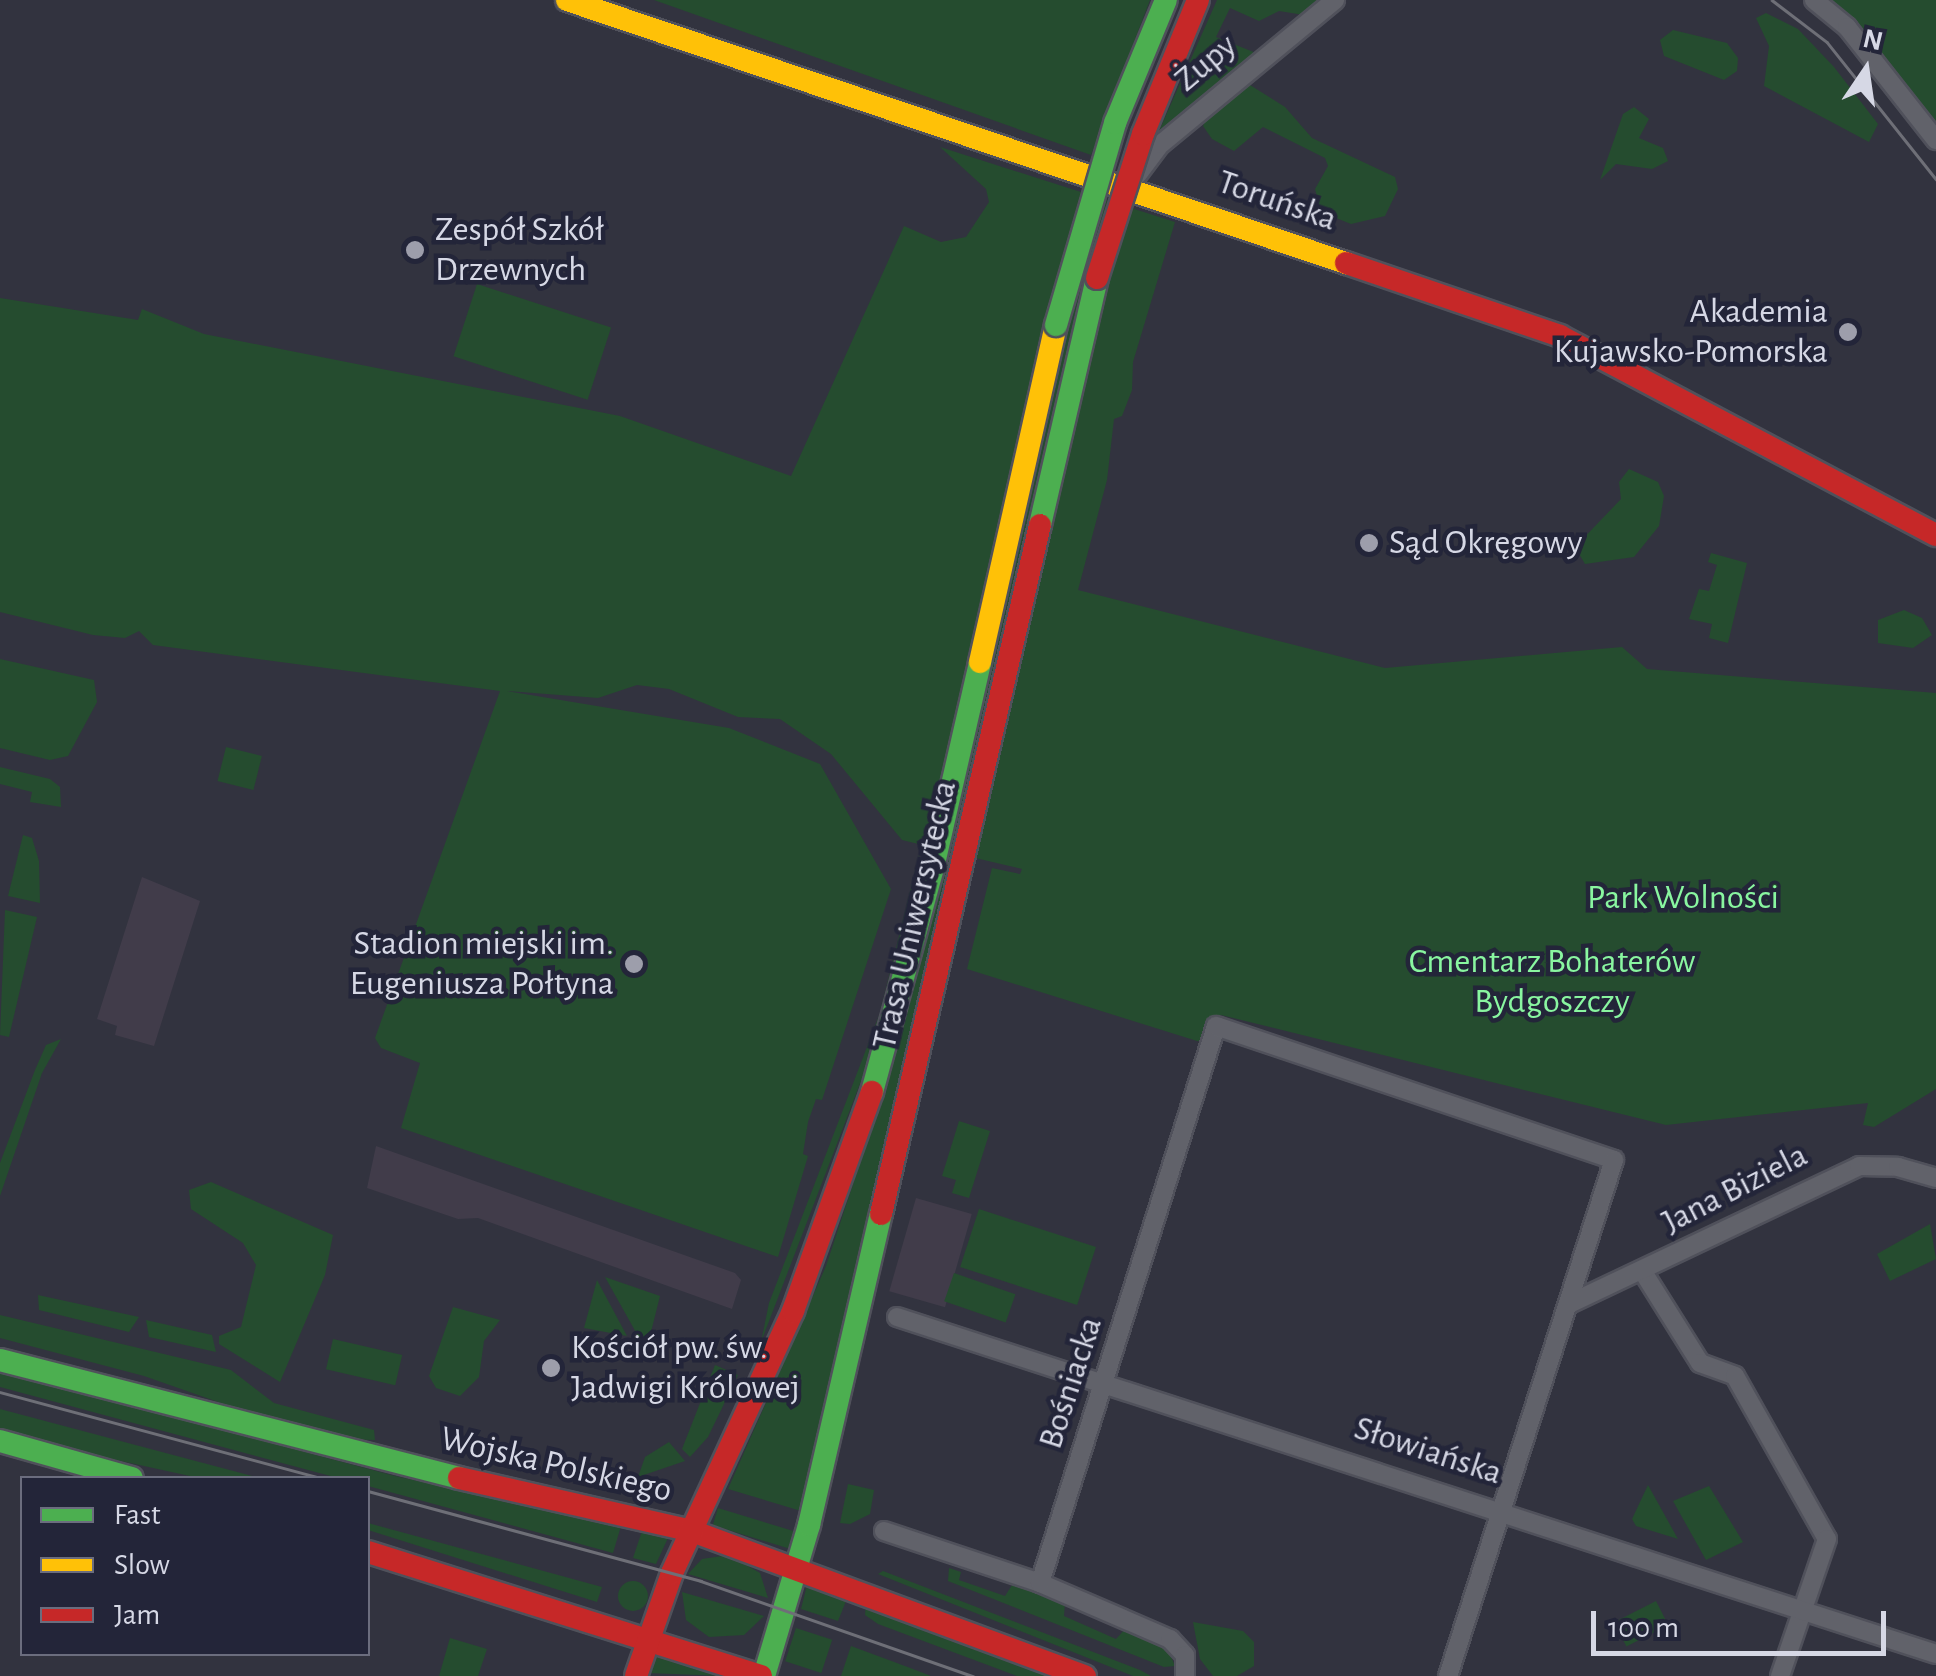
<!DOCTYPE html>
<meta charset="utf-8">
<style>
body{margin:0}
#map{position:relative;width:1936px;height:1676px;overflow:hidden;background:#32333f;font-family:"Alegreya Sans",sans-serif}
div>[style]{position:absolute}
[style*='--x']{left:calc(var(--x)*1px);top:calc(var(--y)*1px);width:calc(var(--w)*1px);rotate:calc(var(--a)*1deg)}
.industrial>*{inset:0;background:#413c4a;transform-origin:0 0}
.green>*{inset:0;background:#254c2f;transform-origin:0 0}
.round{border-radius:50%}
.roads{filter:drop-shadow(2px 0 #50515b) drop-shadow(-2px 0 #50515b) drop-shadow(0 2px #50515b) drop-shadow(0 -2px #50515b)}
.street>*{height:18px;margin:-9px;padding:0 9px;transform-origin:9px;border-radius:9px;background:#61626a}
.fast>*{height:22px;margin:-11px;padding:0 11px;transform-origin:11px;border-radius:11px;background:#4caf50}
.slow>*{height:22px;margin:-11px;padding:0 11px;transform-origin:11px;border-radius:11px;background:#ffc107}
.jam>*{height:22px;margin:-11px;padding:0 11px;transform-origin:11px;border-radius:11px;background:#c62828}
.tram>*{height:2.5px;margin:-1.25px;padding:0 1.25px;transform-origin:1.25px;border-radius:1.25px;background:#6e6f77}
.bridges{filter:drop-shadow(2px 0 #50515b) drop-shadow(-2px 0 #50515b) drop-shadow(0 2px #50515b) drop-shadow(0 -2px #50515b)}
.fast-bridge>*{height:22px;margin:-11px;padding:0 11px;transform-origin:11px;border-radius:11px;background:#4caf50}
.jam-bridge>*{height:22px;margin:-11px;padding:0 11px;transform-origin:11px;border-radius:11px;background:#c62828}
.dots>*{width:28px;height:28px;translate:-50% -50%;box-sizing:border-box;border:5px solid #232539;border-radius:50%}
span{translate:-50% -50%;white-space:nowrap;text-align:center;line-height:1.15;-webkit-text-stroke:9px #232539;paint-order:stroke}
.street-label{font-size:35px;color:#d6d8e5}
.poi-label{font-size:35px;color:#d6d8e5}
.left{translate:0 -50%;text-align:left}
.right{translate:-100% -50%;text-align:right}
.park-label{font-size:35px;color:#89f6a0}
.legend{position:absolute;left:20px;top:1476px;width:350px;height:180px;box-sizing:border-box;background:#232539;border:2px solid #6b6d7e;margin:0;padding:12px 18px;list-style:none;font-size:30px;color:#d6d8e5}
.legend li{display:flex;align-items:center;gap:20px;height:50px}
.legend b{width:50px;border:2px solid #6b6d7e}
.north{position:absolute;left:1816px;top:20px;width:100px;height:100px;-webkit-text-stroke:8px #232539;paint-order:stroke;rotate:13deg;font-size:28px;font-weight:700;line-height:40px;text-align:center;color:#d6d8e5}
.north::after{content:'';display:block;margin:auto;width:35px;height:45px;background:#d6d8e5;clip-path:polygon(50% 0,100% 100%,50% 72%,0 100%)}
.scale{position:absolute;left:1591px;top:1611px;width:295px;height:45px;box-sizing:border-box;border:5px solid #d6d8e5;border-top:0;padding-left:12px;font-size:30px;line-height:35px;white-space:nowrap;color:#d6d8e5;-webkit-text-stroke:8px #232539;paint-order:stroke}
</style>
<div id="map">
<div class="industrial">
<div style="clip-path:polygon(142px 877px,200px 901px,154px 1046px,115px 1035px,117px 1026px,97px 1019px)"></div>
<div style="clip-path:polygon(376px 1146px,735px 1273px,741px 1280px,732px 1309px,478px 1218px,458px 1219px,367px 1188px)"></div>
<div style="left:916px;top:1198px;width:58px;height:97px;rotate:16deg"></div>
</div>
<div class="green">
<div style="clip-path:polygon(654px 0,1150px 0,1091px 155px)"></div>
<div style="clip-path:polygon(1217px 0,1322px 0,1304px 15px,1279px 11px,1259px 21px,1230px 8px,1216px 37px,1256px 53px,1159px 131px)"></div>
<div style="clip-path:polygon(1830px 0,1936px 0,1936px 125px,1857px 26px)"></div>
<div style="clip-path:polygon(1766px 13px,1798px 29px,1834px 67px,1878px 124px,1869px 142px,1764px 86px,1769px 46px,1756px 18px)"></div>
<div style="clip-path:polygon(1673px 30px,1727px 43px,1738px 58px,1737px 71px,1724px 80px,1664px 56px,1660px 40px)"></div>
<div style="clip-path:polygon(1250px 85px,1285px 107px,1312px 138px,1395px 177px,1398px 189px,1385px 216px,1351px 224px,1321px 212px,1315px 189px,1328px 166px,1325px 158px,1263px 127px,1234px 151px,1212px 139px,1203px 126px,1208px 114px)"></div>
<div style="clip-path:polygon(1634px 107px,1649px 119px,1639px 138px,1663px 148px,1668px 161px,1652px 169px,1616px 164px,1600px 180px,1623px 114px)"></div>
<div style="clip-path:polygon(940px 147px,1175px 222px,1133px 362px,1132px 390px,1122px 416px,1114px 419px,1107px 480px,1078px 590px,1385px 668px,1622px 647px,1647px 669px,1936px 693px,1936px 1089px,1874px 1127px,1863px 1125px,1868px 1103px,1666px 1125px,1221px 1015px,1211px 1042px,1197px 1041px,967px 969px,992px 868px,1020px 874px,1022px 869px,954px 853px,801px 1511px,728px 1489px,826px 1266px,886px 1084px,947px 851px,902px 840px,831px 754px,780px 719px,738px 717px,669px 689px,637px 685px,598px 698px,507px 691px,729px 728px,820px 764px,891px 889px,822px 1100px,816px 1099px,808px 1122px,803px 1154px,808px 1156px,778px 1257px,401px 1128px,420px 1063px,381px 1048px,375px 1038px,500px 691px,153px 645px,139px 631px,125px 638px,93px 635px,0 612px,0 298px,138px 320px,142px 309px,204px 334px,620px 416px,791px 476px,904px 226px,941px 242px,966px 237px,989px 202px,986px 189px)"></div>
<div style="left:477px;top:284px;width:141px;height:76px;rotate:18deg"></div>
<div style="clip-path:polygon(1629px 469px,1658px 482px,1664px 496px,1659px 526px,1634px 557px,1585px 564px,1575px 547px,1621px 499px,1619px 482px)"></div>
<div style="clip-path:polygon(1711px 553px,1747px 563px,1728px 643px,1709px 638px,1712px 624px,1689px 619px,1699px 589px,1709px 591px,1717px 565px,1708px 562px)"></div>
<div style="clip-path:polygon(1904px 610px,1922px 618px,1932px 635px,1913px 648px,1878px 643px,1878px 620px)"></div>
<div style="clip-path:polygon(0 659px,94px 680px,97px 702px,68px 756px,50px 760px,0 748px)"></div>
<div style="left:226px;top:747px;width:37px;height:35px;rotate:14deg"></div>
<div style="clip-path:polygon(0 767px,50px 779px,60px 787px,61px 807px,30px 802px,32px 792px,0 784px)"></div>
<div style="clip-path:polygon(23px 835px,32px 838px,39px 861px,40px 903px,8px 896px)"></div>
<div style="clip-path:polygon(920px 851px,903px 949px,874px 1047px,761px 1342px,769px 1303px,880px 1013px)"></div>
<div style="clip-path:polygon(5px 910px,37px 917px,9px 1037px,0 1035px)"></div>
<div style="clip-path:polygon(61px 1039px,42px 1073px,0 1196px,0 1163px,35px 1070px,46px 1045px)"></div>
<div style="clip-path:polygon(959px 1121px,990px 1131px,969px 1198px,952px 1193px,956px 1180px,942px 1176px)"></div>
<div style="clip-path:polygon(211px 1182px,333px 1235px,325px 1275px,280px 1382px,219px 1344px,219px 1336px,241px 1327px,256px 1265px,243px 1243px,191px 1209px,189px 1190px)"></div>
<div style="left:979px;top:1209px;width:123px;height:61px;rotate:18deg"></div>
<div style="clip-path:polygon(1930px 1224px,1936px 1259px,1890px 1281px,1877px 1254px)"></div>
<div style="left:954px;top:1273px;width:65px;height:30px;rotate:19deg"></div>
<div style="clip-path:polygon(605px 1277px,660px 1296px,649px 1340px,638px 1336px)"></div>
<div style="clip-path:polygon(597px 1280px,627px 1336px,584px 1328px)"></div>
<div style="clip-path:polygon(38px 1295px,139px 1317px,129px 1332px,39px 1310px)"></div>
<div style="clip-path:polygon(453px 1307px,500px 1320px,484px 1341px,479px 1377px,460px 1396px,436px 1388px,429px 1376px)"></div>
<div style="clip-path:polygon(0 1315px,231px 1370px,274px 1403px,374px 1430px,375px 1440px,338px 1439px,281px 1424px,144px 1376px,0 1338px)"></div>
<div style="clip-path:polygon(146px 1320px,212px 1335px,216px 1352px,149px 1337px)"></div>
<div style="left:333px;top:1339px;width:71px;height:31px;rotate:13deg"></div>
<div style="clip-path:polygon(715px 1365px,738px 1375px,708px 1437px,690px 1457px,682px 1449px)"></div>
<div style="clip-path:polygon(0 1371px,395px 1476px,621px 1526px,613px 1553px,368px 1486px,368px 1478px,338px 1478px,0 1387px)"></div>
<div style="clip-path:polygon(0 1409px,260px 1478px,199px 1478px,89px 1454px,0 1429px)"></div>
<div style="clip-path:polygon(669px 1442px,685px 1461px,638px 1477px,645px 1457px)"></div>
<div style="clip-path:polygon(848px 1484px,874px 1490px,870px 1514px,850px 1524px,840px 1523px)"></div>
<div style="clip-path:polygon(1648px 1485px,1678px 1539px,1636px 1526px,1632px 1519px)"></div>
<div style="clip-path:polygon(1709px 1486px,1743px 1542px,1706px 1560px,1673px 1501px)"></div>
<div style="left:718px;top:1508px;width:83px;height:18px;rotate:17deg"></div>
<div style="clip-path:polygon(368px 1523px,602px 1587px,597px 1602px,368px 1530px)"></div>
<div style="clip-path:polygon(642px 1531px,668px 1538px,656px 1564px,633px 1558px)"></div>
<div style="clip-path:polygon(729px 1555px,760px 1573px,768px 1598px,688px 1574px,702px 1559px)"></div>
<div style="clip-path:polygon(949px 1568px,961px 1572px,959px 1580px,1005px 1596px,1014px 1582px,1065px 1602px,1064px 1616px,1116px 1639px,1126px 1628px,1167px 1647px,1175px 1666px,1164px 1667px,948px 1581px)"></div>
<div style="clip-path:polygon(883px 1571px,1140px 1670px,1151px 1676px,1133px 1676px,878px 1574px)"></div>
<div style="clip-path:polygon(808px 1581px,848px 1596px,838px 1621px,801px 1609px)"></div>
<div class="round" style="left:618px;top:1581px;width:30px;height:30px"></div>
<div style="clip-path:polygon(682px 1592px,764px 1616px,744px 1635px,709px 1637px,686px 1620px)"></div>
<div style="left:1656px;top:1601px;width:27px;height:47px;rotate:63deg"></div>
<div style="clip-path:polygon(866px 1603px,1051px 1676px,1017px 1676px,878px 1624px,865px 1615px)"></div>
<div style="clip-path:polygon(1193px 1622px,1243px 1631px,1254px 1642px,1254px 1666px,1237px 1676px,1213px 1676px,1200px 1659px)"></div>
<div style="left:796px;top:1628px;width:38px;height:35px;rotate:18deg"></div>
<div style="clip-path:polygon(450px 1638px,487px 1649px,478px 1676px,439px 1676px)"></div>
<div style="clip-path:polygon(851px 1646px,913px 1669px,931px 1676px,841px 1676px)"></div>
<div style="clip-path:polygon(654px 1653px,724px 1676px,647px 1673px)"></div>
</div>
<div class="roads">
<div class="street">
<div style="--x:1814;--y:0;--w:43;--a:39.3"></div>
<div style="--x:1847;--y:27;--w:144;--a:51.8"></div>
<div style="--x:1138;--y:174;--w:38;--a:-53"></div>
<div style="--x:1161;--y:144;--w:226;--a:-39.6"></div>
<div style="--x:1643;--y:1272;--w:107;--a:57.9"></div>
<div style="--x:1700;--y:1363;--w:37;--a:20"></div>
<div style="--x:1735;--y:1376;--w:187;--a:60.6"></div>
<div style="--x:1827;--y:1539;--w:145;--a:108.9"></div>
<div style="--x:1569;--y:1304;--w:321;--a:-25.4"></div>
<div style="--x:1859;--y:1166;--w:39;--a:1"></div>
<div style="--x:1898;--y:1167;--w:40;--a:16"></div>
<div style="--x:897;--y:1317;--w:1092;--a:17.97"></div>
<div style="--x:884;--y:1531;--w:164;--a:18.4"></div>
<div style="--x:1040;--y:1583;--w:142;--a:23.3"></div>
<div style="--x:1170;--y:1639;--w:22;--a:47"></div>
<div style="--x:1185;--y:1655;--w:21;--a:90"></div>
<div style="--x:1040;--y:1583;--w:584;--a:-72.46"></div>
<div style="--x:1216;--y:1026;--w:420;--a:18.6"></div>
<div style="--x:1614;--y:1160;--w:542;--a:107.83"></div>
</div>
<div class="fast">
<div style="--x:1040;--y:525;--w:253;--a:-77"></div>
<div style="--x:872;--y:1092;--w:232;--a:-74.8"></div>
<div style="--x:933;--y:868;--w:211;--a:-77.1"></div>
<div style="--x:0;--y:1360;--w:474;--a:14.4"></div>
<div style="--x:0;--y:1441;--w:137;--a:15.7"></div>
<div style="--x:764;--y:1676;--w:158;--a:-73.4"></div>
<div style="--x:809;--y:1525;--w:319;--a:-77"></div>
</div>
<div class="slow">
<div style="--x:567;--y:0;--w:822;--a:18.66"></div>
<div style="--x:980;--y:662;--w:345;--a:-77.3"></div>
</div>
<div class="jam">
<div style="--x:1346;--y:263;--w:226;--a:18.8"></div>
<div style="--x:1560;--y:336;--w:425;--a:27.9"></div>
<div style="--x:881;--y:1214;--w:707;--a:-77.01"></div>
<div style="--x:459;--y:1478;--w:239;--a:12.8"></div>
<div style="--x:692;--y:1531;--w:419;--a:20.3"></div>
<div style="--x:368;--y:1552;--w:412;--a:17.5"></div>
<div style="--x:636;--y:1676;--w:109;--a:-70.7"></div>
<div style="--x:672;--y:1573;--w:289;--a:-65.2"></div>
<div style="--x:793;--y:1311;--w:233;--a:-70.2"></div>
</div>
</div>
<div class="tram">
<div style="--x:1772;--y:0;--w:69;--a:37.4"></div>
<div style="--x:1827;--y:42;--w:175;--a:51.5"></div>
<div style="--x:0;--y:1392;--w:332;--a:15"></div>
<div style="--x:368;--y:1491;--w:345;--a:15.1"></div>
<div style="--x:701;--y:1581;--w:288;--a:19.3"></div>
</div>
<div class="bridges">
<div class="fast-bridge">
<div style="--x:1056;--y:325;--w:210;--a:-73.7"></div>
<div style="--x:1115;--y:123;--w:133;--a:-67.5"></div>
</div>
<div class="jam-bridge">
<div style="--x:1097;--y:278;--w:151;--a:-72.3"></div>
<div style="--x:1143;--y:134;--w:145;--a:-67.7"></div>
</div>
</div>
<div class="dots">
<div style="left:415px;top:250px;background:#9d9eab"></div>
<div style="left:1848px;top:332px;background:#9d9eab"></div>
<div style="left:1369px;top:543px;background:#9d9eab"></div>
<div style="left:634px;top:964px;background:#9d9eab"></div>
<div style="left:551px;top:1368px;background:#9d9eab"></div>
</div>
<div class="street-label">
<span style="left:1206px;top:63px;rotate:-40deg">Żupy</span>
<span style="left:1277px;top:201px;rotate:19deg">Toruńska</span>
<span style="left:915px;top:915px;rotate:-77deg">Trasa Uniwersytecka</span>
<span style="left:1735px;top:1189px;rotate:-27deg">Jana Biziela</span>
<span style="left:1071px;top:1383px;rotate:-72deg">Bośniacka</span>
<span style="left:1428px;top:1451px;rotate:18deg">Słowiańska</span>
<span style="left:556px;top:1465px;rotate:13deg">Wojska Polskiego</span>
</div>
<div class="poi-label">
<span class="left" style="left:435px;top:250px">Zespół Szkół<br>Drzewnych</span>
<span class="right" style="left:1828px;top:332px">Akademia<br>Kujawsko-Pomorska</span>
<span class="left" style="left:1389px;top:543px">Sąd Okręgowy</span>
<span class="right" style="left:614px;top:964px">Stadion miejski im.<br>Eugeniusza Połtyna</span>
<span class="left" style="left:571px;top:1368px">Kościół pw. św.<br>Jadwigi Królowej</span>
</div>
<div class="park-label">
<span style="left:1683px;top:898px">Park Wolności</span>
<span style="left:1552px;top:982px">Cmentarz Bohaterów<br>Bydgoszczy</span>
</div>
<ul class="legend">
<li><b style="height:12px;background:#4caf50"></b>Fast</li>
<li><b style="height:12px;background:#ffc107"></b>Slow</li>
<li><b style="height:12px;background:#c62828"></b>Jam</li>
</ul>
<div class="north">N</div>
<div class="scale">100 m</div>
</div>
